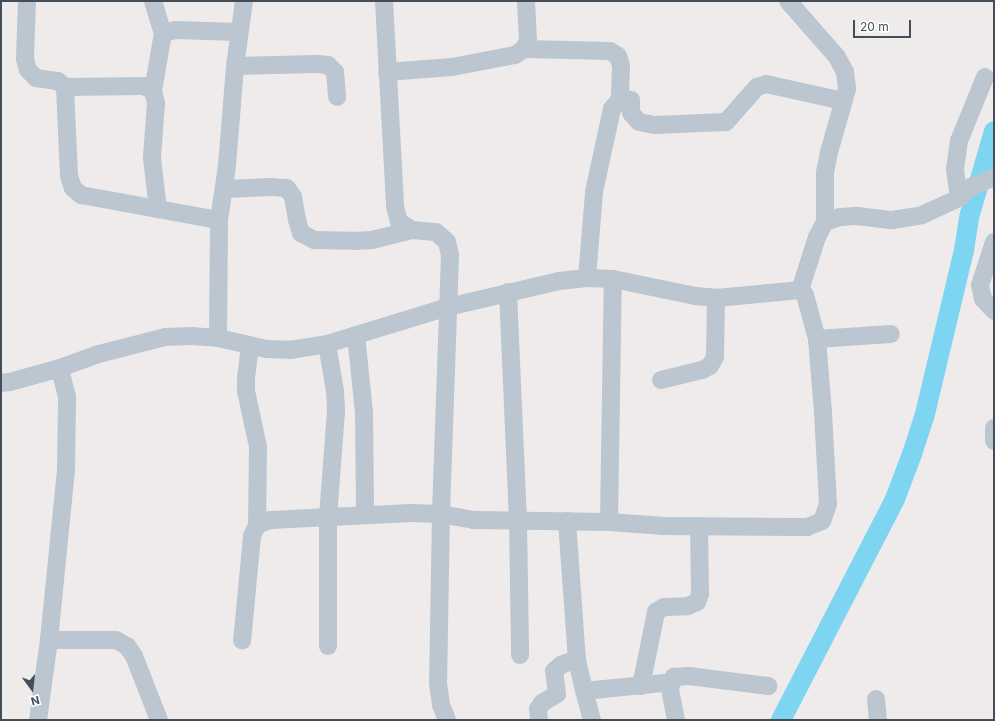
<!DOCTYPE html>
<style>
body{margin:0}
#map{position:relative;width:995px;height:721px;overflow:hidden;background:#efebeb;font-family:Inter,sans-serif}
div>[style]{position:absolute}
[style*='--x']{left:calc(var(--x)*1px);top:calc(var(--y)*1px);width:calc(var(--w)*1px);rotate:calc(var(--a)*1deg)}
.canal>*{height:20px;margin:-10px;padding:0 10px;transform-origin:10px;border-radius:10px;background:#7ed5f2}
.minor>*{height:18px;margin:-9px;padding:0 9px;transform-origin:9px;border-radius:9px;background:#bbc6d0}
span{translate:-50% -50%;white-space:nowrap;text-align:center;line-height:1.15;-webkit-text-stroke:3.5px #fff;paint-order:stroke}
.frame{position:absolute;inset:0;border:2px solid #434e5a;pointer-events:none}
.north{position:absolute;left:12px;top:669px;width:40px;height:40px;-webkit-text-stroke:3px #fff;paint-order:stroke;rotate:165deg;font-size:11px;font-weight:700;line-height:16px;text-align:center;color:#434e5a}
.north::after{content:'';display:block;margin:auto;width:14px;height:18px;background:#434e5a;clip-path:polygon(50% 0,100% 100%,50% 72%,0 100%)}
.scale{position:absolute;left:853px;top:20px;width:58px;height:18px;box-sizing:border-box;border:2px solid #434e5a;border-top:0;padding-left:5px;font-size:12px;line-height:14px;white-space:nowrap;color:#434e5a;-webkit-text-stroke:3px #fff;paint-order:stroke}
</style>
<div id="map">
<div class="canal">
<div style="--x:781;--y:720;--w:249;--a:-62.7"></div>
<div style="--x:895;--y:499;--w:48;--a:-69.3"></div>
<div style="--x:912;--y:454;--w:38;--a:-72"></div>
<div style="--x:924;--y:418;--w:173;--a:-76.6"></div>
<div style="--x:964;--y:250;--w:36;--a:-81"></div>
<div style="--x:970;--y:214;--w:86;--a:-73.9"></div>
</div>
<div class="minor">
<div style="--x:27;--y:1;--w:58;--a:92"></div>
<div style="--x:25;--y:59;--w:11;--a:75"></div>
<div style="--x:28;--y:70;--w:11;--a:45"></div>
<div style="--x:36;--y:78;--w:22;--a:8"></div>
<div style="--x:58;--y:81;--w:9;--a:41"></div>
<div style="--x:65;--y:87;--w:89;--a:87.4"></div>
<div style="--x:69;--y:176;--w:13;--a:72"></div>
<div style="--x:73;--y:188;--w:11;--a:41"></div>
<div style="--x:81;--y:195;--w:140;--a:10.3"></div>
<div style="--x:153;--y:1;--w:34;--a:73"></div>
<div style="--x:384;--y:1;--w:206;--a:86.9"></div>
<div style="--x:395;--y:207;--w:16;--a:75"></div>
<div style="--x:399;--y:222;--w:15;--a:32"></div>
<div style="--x:412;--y:230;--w:24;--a:5"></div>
<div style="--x:436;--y:232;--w:15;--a:42"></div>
<div style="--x:447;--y:242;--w:13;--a:77"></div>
<div style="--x:450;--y:255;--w:259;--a:92"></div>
<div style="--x:441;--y:514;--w:169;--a:91"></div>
<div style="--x:438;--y:683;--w:22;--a:82"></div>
<div style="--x:441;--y:705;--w:16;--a:68"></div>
<div style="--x:788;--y:1;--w:74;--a:48.8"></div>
<div style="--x:837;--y:57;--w:17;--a:62"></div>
<div style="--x:845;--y:72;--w:17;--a:83"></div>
<div style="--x:847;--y:89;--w:66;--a:105.9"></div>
<div style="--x:829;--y:152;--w:21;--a:101"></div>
<div style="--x:825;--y:173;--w:49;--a:90"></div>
<div style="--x:524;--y:49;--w:86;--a:1.3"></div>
<div style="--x:610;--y:51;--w:9;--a:32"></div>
<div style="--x:618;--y:56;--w:10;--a:73"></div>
<div style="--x:621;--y:66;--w:33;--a:92"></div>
<div style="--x:235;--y:66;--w:82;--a:-1.4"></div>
<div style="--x:317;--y:64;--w:11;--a:5"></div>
<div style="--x:328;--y:65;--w:10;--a:45"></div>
<div style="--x:335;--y:72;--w:25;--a:85"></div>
<div style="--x:387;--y:72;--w:65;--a:-4.4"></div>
<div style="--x:452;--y:67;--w:64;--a:-10.8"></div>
<div style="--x:515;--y:55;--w:11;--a:-34"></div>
<div style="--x:524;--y:49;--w:10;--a:-66"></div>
<div style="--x:528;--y:40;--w:39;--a:-93"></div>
<div style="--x:65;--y:87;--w:79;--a:-0.7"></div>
<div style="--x:144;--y:86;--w:10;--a:29"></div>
<div style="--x:153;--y:91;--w:12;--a:76"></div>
<div style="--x:156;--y:103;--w:55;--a:94.2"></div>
<div style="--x:152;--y:158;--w:51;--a:83.3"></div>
<div style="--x:153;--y:91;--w:59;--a:-80.2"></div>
<div style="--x:163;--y:33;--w:13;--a:-13"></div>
<div style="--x:176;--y:30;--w:63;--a:1.8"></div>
<div style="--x:224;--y:189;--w:47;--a:-2.4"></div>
<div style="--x:271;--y:187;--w:16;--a:4"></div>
<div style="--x:287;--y:188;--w:11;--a:56"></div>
<div style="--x:293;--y:197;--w:23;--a:80"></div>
<div style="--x:297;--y:220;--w:14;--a:73"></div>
<div style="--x:301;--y:233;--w:15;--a:28"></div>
<div style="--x:314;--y:240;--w:39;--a:1"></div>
<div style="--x:353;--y:241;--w:19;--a:-3"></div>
<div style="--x:372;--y:240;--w:41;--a:-14"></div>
<div style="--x:959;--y:198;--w:29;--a:-98"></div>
<div style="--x:955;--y:169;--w:28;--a:-82"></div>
<div style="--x:959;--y:141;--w:69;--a:-67.9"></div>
<div style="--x:994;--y:242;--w:45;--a:108"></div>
<div style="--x:980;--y:285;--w:14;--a:78"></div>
<div style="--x:983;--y:299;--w:16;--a:47"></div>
<div style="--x:587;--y:278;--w:86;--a:-85.3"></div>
<div style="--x:594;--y:192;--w:85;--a:-77.8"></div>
<div style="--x:612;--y:109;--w:13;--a:-51"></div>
<div style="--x:620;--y:99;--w:11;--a:5"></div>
<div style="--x:631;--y:100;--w:13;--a:90"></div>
<div style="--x:631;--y:113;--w:12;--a:48"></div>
<div style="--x:639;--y:122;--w:16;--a:11"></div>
<div style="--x:655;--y:125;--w:71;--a:-2.4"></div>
<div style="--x:726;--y:122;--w:47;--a:-48.5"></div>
<div style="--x:757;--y:87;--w:9;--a:-18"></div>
<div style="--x:766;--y:84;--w:79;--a:12.4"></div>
<div style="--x:800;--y:290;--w:56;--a:-72.2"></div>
<div style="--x:817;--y:237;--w:17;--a:-62"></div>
<div style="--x:825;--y:222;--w:16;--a:-18"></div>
<div style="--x:840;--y:217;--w:17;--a:-3"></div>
<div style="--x:857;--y:216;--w:35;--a:7"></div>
<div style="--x:892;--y:220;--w:30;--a:-9"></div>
<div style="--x:922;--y:215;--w:41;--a:-24.7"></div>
<div style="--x:959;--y:198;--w:16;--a:-43"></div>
<div style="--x:971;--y:187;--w:25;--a:-23"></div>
<div style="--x:508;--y:292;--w:229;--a:87.5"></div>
<div style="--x:518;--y:521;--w:134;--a:89.1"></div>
<div style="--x:356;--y:335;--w:78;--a:84.1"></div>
<div style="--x:364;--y:413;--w:102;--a:89.4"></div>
<div style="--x:218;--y:338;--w:118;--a:-89.5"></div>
<div style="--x:219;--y:220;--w:55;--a:-81.6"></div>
<div style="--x:227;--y:166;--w:100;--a:-85.4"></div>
<div style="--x:235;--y:66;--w:66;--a:-82.1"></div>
<div style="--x:817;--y:339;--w:74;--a:-3.9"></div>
<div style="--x:327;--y:344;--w:48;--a:80.3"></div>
<div style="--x:335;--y:391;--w:20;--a:87"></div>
<div style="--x:336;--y:411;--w:106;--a:94.3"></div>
<div style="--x:328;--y:517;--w:129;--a:90"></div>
<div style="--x:250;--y:346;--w:31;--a:97"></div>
<div style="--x:246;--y:377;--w:14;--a:90"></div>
<div style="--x:246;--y:391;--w:57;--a:77.9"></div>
<div style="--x:258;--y:447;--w:78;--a:90.7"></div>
<div style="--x:661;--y:380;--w:42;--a:-13.7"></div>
<div style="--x:702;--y:370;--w:9;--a:-27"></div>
<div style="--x:710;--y:366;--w:10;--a:-61"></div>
<div style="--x:715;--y:357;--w:59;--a:-89"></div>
<div style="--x:1;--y:383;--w:9;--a:-6"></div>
<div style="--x:10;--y:382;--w:52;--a:-15.6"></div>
<div style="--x:60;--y:368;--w:37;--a:-20"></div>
<div style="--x:95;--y:355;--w:72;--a:-14.4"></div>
<div style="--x:165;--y:337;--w:26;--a:-2"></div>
<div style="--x:191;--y:336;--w:27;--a:4"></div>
<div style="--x:218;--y:338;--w:50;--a:12.7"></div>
<div style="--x:267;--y:349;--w:23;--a:2"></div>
<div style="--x:290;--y:350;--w:37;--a:-9"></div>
<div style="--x:327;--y:344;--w:127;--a:-17"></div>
<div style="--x:448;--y:307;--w:114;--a:-13.2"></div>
<div style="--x:559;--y:281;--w:28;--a:-6"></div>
<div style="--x:587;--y:278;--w:26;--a:2"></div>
<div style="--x:613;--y:279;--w:84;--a:11.7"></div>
<div style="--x:695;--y:296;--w:21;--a:5"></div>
<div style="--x:716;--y:298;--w:84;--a:-5.4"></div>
<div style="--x:800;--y:290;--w:7;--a:45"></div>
<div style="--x:805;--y:295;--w:46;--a:74.7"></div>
<div style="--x:817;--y:339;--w:73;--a:85.3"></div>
<div style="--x:823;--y:412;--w:92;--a:86.9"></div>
<div style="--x:828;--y:504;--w:18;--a:109"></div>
<div style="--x:822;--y:521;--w:16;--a:158"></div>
<div style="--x:807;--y:527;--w:143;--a:-179.6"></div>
<div style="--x:664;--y:526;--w:55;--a:-175.8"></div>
<div style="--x:609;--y:522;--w:135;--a:-179.2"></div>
<div style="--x:474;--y:520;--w:34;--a:-170"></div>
<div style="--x:441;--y:514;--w:30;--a:-178"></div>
<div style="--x:411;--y:513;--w:141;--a:177.2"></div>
<div style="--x:270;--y:520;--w:14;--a:159"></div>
<div style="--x:257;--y:525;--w:12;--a:114"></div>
<div style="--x:252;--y:536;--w:105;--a:95.4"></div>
<div style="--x:994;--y:428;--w:13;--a:90"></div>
<div style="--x:567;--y:521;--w:139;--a:85.9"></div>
<div style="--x:577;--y:660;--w:32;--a:77"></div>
<div style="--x:609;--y:522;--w:243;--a:-89.1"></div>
<div style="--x:49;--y:640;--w:67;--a:0"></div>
<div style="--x:116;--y:640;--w:13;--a:29"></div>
<div style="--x:127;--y:646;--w:12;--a:55"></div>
<div style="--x:134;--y:656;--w:69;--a:68.7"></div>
<div style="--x:641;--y:686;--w:76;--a:-78.5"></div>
<div style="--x:656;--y:612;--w:9;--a:-32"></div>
<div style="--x:664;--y:607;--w:24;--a:-2"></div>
<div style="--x:688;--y:606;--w:10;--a:-24"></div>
<div style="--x:697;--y:602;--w:9;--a:-69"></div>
<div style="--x:700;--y:594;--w:68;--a:-90.8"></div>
<div style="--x:876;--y:699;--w:21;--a:85"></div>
<div style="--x:38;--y:720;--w:81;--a:-82.2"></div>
<div style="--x:49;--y:640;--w:170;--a:-84.3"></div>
<div style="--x:66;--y:471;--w:74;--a:-89.2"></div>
<div style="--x:67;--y:397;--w:30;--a:-104"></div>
<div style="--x:539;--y:720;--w:11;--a:-95"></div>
<div style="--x:538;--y:709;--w:7;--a:-56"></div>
<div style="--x:542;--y:703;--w:17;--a:-31"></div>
<div style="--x:557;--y:694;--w:23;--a:-97"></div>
<div style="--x:554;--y:671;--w:9;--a:-41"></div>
<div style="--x:561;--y:665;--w:17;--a:-21"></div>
<div style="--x:592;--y:720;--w:30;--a:-105"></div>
<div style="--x:584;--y:691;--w:88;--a:-5.8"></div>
<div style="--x:676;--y:720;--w:33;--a:-101"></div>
<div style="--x:670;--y:688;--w:12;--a:-70"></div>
<div style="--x:674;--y:677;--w:15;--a:-4"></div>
<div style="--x:689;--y:676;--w:80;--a:7.2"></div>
</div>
<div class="frame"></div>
<div class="north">N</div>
<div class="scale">20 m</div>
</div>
